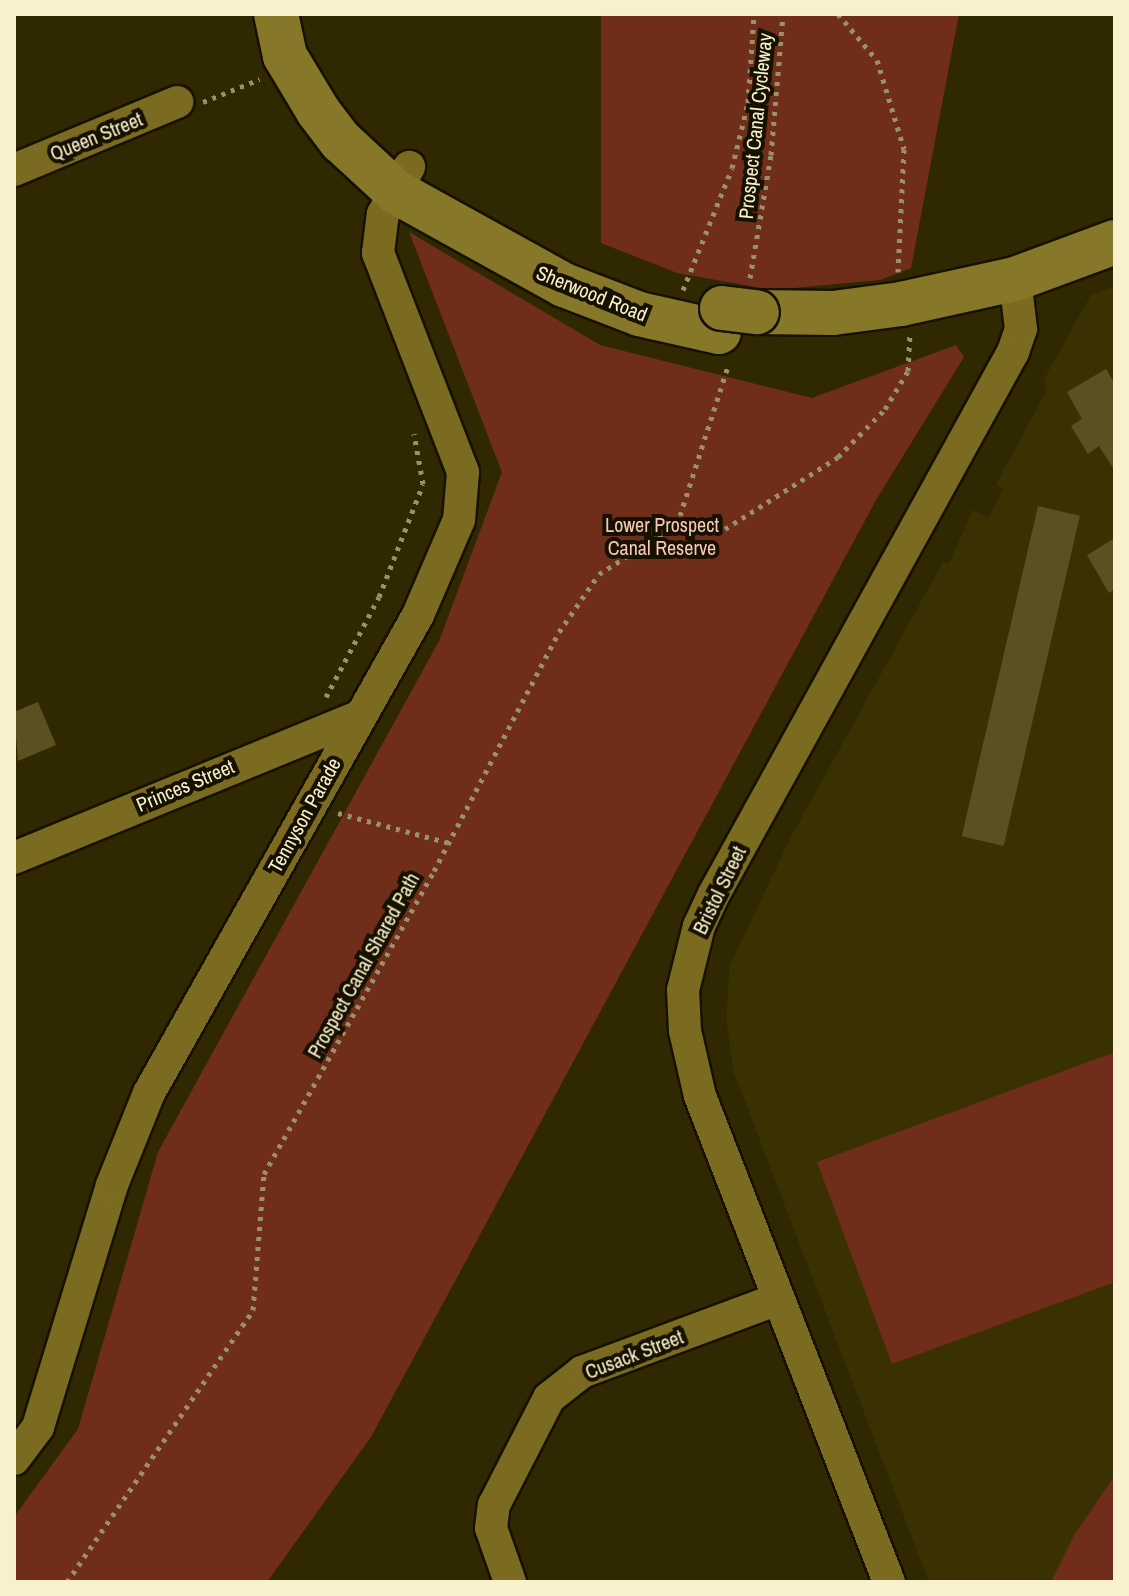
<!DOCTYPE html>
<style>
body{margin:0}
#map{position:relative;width:1129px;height:1596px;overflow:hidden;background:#302800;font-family:"Archivo Narrow",sans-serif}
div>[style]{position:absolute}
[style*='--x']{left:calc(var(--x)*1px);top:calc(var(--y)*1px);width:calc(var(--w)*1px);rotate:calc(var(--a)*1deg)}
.built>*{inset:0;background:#3a3102}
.green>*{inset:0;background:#702e1a}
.building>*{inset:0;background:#5b5120;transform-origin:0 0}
.path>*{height:5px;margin-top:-2.5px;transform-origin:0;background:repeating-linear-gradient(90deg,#99916b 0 4px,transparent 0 10px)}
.roads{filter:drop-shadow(2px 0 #161100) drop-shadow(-2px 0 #161100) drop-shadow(0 2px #161100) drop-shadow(0 -2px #161100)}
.street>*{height:32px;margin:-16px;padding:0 16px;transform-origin:16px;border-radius:16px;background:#7b6b20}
.secondary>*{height:44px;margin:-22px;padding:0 22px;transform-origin:22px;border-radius:22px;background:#877729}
.bridges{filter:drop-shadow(2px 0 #161100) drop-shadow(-2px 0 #161100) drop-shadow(0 2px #161100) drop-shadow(0 -2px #161100)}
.secondary-bridge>*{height:44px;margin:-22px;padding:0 22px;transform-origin:22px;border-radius:22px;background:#877729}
span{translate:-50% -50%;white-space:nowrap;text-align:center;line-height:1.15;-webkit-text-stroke:8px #161100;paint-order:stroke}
.street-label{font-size:20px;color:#f9f1cd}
.park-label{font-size:20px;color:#f7c8b9}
.frame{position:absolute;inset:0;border:16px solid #f9f1cd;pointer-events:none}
</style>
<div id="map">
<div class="built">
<div style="clip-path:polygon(1115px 286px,1115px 1582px,929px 1582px,733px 1070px,726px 1017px,730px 965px,791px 837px,943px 562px,949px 564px,973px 510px,988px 518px,1003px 489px,996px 484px,1047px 390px,1044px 379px,1091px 295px)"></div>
</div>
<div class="green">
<div style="clip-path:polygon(601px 14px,959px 14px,911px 268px,880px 280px,772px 290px,677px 273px,601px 243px)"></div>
<div style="clip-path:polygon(409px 232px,600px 345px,812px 398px,956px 345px,964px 357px,876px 500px,371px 1437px,267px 1582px,14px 1582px,14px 1517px,78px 1429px,158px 1152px,439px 641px,502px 472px)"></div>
<div style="clip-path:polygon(1115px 1052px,1115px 1282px,892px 1364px,817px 1162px)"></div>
<div style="clip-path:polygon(1115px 1475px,1115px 1582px,1051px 1582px,1073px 1537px)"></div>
</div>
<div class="building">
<div style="clip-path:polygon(1106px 369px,1115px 384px,1115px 471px,1099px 446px,1088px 454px,1071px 426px,1082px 419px,1067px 392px)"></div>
<div style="left:1038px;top:506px;width:43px;height:339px;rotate:13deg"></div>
<div style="clip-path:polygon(1115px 538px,1115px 589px,1109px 593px,1087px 555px)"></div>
<div style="clip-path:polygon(38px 702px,56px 745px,18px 761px,14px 712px)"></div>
</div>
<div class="path">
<div style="--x:838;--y:14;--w:60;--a:49.7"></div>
<div style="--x:877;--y:60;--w:93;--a:73.1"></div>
<div style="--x:904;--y:149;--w:123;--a:92.8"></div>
<div style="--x:203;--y:102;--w:61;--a:-22"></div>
<div style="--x:750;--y:278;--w:125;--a:-80.3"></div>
<div style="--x:771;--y:155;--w:142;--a:-85.1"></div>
<div style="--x:683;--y:290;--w:131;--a:-68.1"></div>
<div style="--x:732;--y:168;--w:67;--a:-76.2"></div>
<div style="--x:748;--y:103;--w:89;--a:-86.1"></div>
<div style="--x:677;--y:525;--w:48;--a:4.8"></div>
<div style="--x:725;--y:529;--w:134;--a:-32.5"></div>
<div style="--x:838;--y:457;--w:67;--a:-45.6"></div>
<div style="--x:885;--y:409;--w:44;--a:-58.8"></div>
<div style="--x:908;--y:371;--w:36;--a:-87"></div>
<div style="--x:326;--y:697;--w:113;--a:-62.1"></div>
<div style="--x:379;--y:597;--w:121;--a:-68.7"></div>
<div style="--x:423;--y:484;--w:51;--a:-100.2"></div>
<div style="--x:338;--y:813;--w:115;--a:15.1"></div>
<div style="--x:67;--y:1582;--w:330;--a:-55.6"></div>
<div style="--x:253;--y:1310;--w:136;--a:-85.4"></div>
<div style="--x:264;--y:1174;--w:347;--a:-60.7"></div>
<div style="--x:434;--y:871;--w:270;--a:-62.4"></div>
<div style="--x:559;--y:632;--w:70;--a:-55.4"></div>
<div style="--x:599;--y:574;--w:92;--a:-32.1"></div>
<div style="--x:677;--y:525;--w:167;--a:-72.2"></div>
</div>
<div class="roads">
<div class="street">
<div style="--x:14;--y:170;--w:177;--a:-22.6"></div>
<div style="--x:14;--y:858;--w:372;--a:-22.3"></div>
<div style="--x:14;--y:1459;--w:40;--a:-53"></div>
<div style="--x:38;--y:1427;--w:253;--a:-73"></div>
<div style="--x:112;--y:1185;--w:99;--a:-68.1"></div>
<div style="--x:149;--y:1093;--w:548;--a:-60.63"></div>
<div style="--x:418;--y:615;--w:103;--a:-66.7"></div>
<div style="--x:459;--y:520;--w:48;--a:-85.2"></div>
<div style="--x:463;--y:472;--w:235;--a:-111.2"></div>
<div style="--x:378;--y:253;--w:39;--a:-83"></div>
<div style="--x:383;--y:214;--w:54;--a:-61"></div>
<div style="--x:510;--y:1582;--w:57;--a:-109.4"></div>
<div style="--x:491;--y:1528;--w:23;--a:-83"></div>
<div style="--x:494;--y:1505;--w:120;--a:-62.8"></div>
<div style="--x:549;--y:1398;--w:42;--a:-38.2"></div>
<div style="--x:582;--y:1372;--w:209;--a:-20.4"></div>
<div style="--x:889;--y:1582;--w:521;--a:-111.25"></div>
<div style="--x:700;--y:1096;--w:67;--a:-103"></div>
<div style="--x:685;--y:1031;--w:41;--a:-92.8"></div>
<div style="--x:683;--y:990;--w:66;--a:-76"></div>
<div style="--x:699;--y:926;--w:35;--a:-65"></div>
<div style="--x:714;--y:894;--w:619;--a:-61.12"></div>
<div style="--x:1013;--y:352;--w:24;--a:-71"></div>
<div style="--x:1021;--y:329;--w:50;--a:-96.8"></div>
</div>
<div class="secondary">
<div style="--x:276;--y:14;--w:43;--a:77.9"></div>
<div style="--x:285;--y:56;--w:64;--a:59"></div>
<div style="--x:318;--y:111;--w:38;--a:53"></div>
<div style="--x:341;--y:141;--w:75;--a:42.8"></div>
<div style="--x:396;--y:192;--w:192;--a:29"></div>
<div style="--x:564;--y:285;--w:80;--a:21.1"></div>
<div style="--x:639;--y:314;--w:82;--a:12.7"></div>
<div style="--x:757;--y:312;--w:76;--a:0.8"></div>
<div style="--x:833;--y:313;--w:69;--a:-7.5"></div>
<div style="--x:901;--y:304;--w:117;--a:-12.4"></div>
<div style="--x:1015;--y:279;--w:107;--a:-20.3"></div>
</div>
</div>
<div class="bridges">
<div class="secondary-bridge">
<div style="--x:722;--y:308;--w:35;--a:7"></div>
</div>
</div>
<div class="street-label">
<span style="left:755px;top:126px;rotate:-84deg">Prospect Canal Cycleway</span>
<span style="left:96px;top:136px;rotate:-22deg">Queen Street</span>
<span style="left:592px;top:293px;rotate:22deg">Sherwood Road</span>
<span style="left:185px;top:785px;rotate:-23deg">Princes Street</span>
<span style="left:304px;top:815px;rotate:-61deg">Tennyson Parade</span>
<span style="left:719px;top:890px;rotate:-64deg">Bristol Street</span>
<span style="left:363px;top:965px;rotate:-61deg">Prospect Canal Shared Path</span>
<span style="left:634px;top:1354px;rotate:-21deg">Cusack Street</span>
</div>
<div class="park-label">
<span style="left:662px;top:536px">Lower Prospect<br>Canal Reserve</span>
</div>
<div class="frame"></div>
</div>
